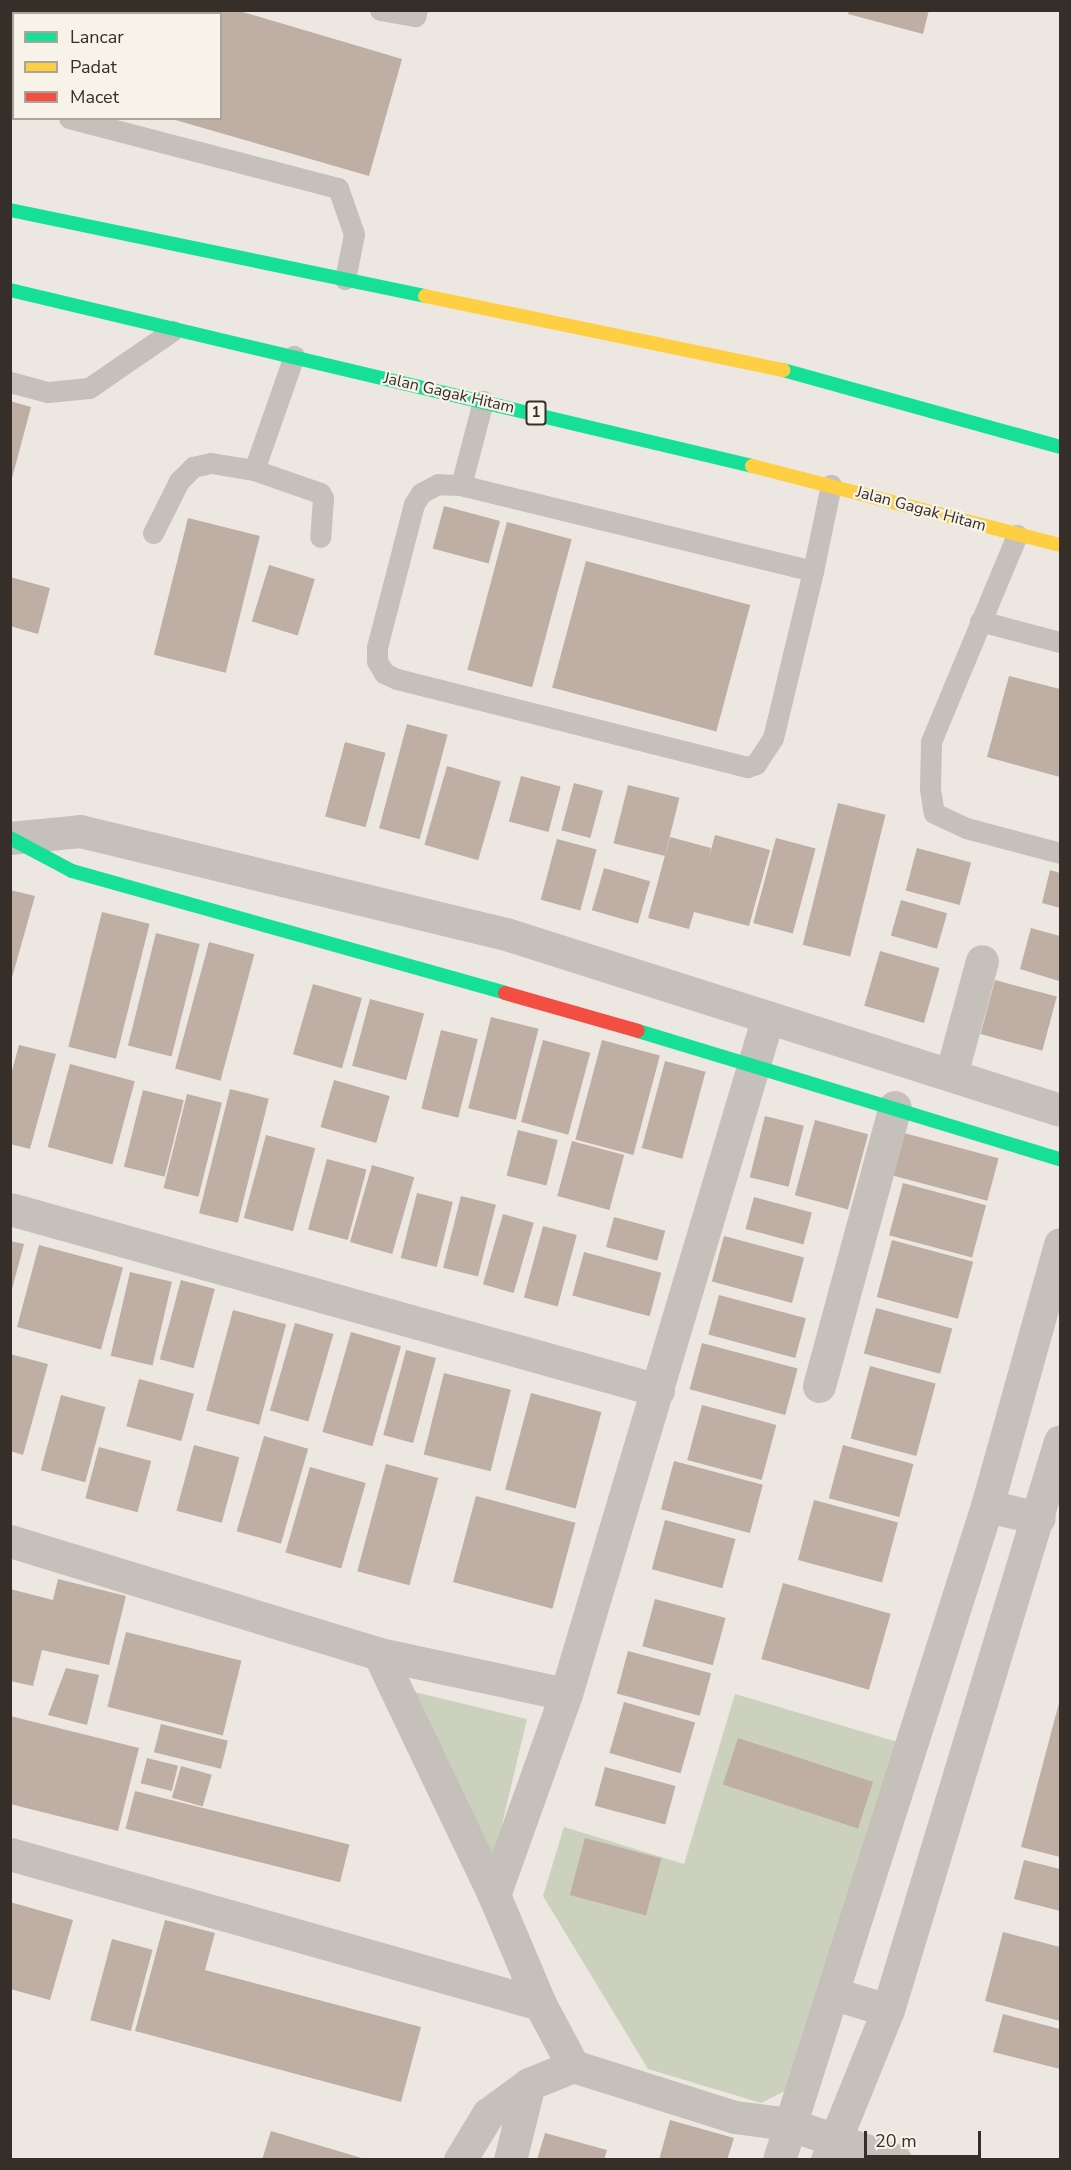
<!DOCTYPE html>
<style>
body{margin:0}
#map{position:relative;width:1071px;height:2170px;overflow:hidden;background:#ece8e1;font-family:"Nunito Sans",sans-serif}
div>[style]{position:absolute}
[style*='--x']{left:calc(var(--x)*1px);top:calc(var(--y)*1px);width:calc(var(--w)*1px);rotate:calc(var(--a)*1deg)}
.green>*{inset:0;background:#cbd1bc}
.building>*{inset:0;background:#beaea4;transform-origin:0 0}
.lane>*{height:21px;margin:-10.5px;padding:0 10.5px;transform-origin:10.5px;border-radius:10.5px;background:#c5c0ba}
.street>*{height:33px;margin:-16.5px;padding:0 16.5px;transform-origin:16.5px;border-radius:16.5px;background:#c5c0ba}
.fast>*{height:14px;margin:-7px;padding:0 7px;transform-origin:7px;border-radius:7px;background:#16e098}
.slow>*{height:14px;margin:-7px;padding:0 7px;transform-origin:7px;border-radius:7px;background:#ffcf43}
.jam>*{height:14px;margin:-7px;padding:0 7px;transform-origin:7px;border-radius:7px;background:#f24e42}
span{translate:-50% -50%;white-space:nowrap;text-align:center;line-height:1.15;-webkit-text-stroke:4.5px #f8f3e9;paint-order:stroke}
.shield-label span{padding:2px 4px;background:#f8f3e9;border:2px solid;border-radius:4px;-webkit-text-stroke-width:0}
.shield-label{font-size:15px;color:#352e29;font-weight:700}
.street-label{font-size:16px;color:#352e29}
.frame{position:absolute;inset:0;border:12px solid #352e29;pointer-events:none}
.legend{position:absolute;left:12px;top:12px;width:210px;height:108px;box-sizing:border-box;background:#f8f3e9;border:2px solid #aaa49c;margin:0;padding:8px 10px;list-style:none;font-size:18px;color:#352e29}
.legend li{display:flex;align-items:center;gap:12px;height:30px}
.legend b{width:30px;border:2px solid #aaa49c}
.scale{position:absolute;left:864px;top:2131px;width:117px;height:27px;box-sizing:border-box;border:3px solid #352e29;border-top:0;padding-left:8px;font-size:18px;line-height:21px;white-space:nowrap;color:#352e29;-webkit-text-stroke:4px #f8f3e9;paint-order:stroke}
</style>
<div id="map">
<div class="green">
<div style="clip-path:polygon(406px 1690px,527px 1719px,491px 1871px)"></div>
<div style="clip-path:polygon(735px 1694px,901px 1743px,797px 2085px,761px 2103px,648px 2069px,543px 1896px,564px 1827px,684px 1864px)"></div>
</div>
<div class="building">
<div style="clip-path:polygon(10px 10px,236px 10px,402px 59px,369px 176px,172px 119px,220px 118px,220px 14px,14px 14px,14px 73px)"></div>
<div style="clip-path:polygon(849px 10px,929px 10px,923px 34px,848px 14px)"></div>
<div style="clip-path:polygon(10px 401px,31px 407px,11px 482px,10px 482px)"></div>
<div style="left:444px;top:506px;width:58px;height:44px;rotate:15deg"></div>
<div style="left:188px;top:518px;width:74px;height:141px;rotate:14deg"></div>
<div style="left:507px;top:522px;width:67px;height:153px;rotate:15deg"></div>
<div style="left:586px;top:561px;width:170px;height:131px;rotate:15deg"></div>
<div style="left:269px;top:565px;width:48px;height:59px;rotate:17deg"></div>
<div style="clip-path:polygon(10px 577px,50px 588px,38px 634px,10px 626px)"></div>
<div style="clip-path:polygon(1009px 676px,1060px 689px,1060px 777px,987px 757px)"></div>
<div style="left:407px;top:724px;width:42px;height:108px;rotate:15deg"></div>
<div style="left:345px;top:742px;width:42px;height:77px;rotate:15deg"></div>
<div style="left:447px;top:766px;width:56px;height:82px;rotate:16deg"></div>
<div style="left:521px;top:776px;width:41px;height:47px;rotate:15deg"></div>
<div style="left:574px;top:783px;width:30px;height:49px;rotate:15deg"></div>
<div style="left:628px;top:785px;width:53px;height:60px;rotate:14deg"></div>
<div style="left:838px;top:803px;width:49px;height:146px;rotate:14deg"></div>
<div style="clip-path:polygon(715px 835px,770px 850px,749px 926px,694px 912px,689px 929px,648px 918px,670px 837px,711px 848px,708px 861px)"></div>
<div style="left:776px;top:838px;width:41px;height:88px;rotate:15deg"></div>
<div style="left:557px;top:839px;width:41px;height:63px;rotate:15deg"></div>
<div style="left:917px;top:848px;width:56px;height:44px;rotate:15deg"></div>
<div style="left:604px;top:868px;width:48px;height:44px;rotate:16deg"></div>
<div style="clip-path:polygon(1050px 870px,1060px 873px,1060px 908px,1042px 903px)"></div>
<div style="clip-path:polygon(10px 890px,35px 896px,11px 981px,10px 981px)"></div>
<div style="left:901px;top:900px;width:48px;height:37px;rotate:16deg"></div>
<div style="left:102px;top:912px;width:49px;height:139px;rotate:14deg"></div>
<div style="clip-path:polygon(1031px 928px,1060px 936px,1059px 981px,1020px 969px)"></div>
<div style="left:156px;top:933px;width:45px;height:116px;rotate:14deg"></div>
<div style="left:209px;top:942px;width:47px;height:131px;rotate:15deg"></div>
<div style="left:880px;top:951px;width:62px;height:57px;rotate:16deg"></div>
<div style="left:995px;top:980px;width:64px;height:56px;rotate:15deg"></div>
<div style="left:313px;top:984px;width:51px;height:73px;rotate:16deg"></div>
<div style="left:370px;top:999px;width:56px;height:69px;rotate:15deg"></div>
<div style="left:491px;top:1017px;width:49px;height:94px;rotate:14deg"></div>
<div style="left:441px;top:1030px;width:38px;height:81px;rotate:14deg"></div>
<div style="left:543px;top:1040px;width:49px;height:85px;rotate:15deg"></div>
<div style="left:602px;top:1040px;width:60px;height:103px;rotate:15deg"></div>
<div style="clip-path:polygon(19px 1045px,56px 1054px,30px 1149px,10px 1144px,10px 1078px)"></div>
<div style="left:665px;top:1061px;width:42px;height:90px;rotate:15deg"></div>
<div style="left:70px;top:1064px;width:67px;height:86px;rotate:15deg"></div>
<div style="left:334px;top:1080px;width:58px;height:49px;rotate:16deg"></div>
<div style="left:230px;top:1089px;width:40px;height:128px;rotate:14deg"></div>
<div style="left:143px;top:1090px;width:42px;height:79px;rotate:14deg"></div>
<div style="left:187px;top:1094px;width:36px;height:97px;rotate:14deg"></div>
<div style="left:765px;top:1116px;width:40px;height:63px;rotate:14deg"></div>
<div style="left:815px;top:1120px;width:55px;height:78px;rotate:15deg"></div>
<div style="left:518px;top:1130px;width:41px;height:47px;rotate:14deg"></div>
<div style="left:904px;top:1133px;width:98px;height:44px;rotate:15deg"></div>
<div style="left:266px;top:1135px;width:51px;height:86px;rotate:15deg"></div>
<div style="left:572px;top:1141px;width:54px;height:57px;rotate:15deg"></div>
<div style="left:327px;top:1159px;width:41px;height:73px;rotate:15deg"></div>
<div style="left:372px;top:1165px;width:44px;height:80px;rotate:16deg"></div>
<div style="left:903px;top:1183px;width:86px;height:54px;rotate:15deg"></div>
<div style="left:417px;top:1193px;width:37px;height:67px;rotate:14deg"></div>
<div style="left:461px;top:1196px;width:36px;height:74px;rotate:14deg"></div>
<div style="left:754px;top:1197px;width:60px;height:33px;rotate:15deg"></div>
<div style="left:503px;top:1214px;width:32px;height:73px;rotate:16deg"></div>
<div style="left:614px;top:1217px;width:53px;height:31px;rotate:15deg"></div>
<div style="left:543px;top:1226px;width:35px;height:74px;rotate:15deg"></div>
<div style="left:724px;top:1236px;width:83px;height:47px;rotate:15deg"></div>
<div style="left:892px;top:1240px;width:84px;height:59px;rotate:15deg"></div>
<div style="clip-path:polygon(10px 1241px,24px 1244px,11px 1293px,10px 1293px)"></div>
<div style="left:39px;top:1245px;width:87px;height:85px;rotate:15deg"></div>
<div style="left:584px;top:1252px;width:80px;height:45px;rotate:15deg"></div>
<div style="left:130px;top:1272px;width:43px;height:86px;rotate:13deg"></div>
<div style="left:181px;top:1280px;width:35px;height:82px;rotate:15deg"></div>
<div style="left:719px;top:1295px;width:90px;height:41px;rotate:15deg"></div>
<div style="left:876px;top:1308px;width:79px;height:47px;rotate:15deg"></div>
<div style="left:233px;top:1310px;width:55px;height:104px;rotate:15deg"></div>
<div style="left:295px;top:1323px;width:40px;height:91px;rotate:16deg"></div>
<div style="left:351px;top:1332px;width:52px;height:104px;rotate:16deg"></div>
<div style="left:702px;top:1343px;width:99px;height:48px;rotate:15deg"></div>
<div style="left:406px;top:1350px;width:31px;height:88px;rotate:15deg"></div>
<div style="clip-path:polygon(10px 1354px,48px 1364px,23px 1455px,10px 1451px)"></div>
<div style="left:870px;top:1366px;width:68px;height:75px;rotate:15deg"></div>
<div style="left:444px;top:1373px;width:69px;height:84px;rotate:14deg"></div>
<div style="left:139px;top:1379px;width:57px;height:49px;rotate:15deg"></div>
<div style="left:531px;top:1393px;width:73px;height:100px;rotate:15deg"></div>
<div style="left:61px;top:1395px;width:46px;height:78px;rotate:15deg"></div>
<div style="left:702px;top:1405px;width:77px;height:57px;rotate:15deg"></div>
<div style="left:264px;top:1436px;width:46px;height:99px;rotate:16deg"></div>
<div style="left:194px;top:1445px;width:47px;height:68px;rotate:15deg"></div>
<div style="left:843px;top:1445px;width:73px;height:55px;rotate:15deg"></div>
<div style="left:99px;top:1447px;width:54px;height:53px;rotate:15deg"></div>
<div style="left:674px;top:1461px;width:92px;height:50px;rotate:15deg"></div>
<div style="left:386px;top:1464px;width:54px;height:111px;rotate:15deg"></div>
<div style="left:310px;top:1467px;width:58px;height:89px;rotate:16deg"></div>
<div style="left:476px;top:1496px;width:103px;height:89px;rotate:15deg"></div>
<div style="left:814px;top:1500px;width:87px;height:62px;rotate:15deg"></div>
<div style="left:665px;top:1520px;width:73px;height:51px;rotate:15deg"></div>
<div style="clip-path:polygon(58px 1579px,126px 1596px,109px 1665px,42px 1650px,33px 1686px,10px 1681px,10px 1589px,53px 1600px)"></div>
<div style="left:783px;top:1583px;width:112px;height:79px;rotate:16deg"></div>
<div style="left:655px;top:1599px;width:73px;height:49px;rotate:15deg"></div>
<div style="left:126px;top:1632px;width:119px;height:77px;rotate:14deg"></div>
<div style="left:628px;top:1651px;width:86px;height:44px;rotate:15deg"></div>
<div style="clip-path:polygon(66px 1668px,99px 1675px,87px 1725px,48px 1715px)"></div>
<div style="clip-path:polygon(1060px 1699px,1060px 1857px,1021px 1847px)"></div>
<div style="left:624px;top:1702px;width:74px;height:53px;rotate:16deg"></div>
<div style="clip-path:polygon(10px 1716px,139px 1748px,118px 1831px,10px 1804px)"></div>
<div style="left:161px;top:1724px;width:69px;height:29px;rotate:14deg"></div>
<div style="left:738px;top:1738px;width:142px;height:49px;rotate:18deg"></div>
<div style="left:147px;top:1758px;width:32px;height:26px;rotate:14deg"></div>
<div style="left:181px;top:1766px;width:32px;height:33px;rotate:16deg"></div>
<div style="left:605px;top:1767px;width:73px;height:40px;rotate:15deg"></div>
<div style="left:135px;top:1791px;width:221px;height:39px;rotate:14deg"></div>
<div style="left:585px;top:1838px;width:79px;height:59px;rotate:15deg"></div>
<div style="clip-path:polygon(1024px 1860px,1060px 1869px,1060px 1911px,1014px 1899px)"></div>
<div style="clip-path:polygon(10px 1902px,73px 1920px,50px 2000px,10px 1989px)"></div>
<div style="clip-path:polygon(165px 1920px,215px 1933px,205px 1970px,421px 2027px,401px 2102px,135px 2031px)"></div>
<div style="clip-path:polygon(1003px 1932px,1060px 1947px,1060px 2021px,985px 2001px)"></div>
<div style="left:112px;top:1939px;width:42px;height:84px;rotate:15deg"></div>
<div style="clip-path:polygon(1003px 2014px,1060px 2029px,1060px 2069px,993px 2052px)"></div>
<div style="clip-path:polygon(670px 2120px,734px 2138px,727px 2160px,659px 2160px)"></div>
<div style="clip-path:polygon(271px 2131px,365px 2159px,365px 2160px,262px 2160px)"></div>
<div style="clip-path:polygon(545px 2133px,607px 2150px,604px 2160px,537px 2160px)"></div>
</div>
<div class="lane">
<div style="--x:380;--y:10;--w:36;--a:10"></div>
<div style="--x:415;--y:16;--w:6;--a:-72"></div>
<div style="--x:10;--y:101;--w:4;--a:14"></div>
<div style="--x:69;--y:118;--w:278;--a:14.6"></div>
<div style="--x:338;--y:188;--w:49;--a:70.8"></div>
<div style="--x:354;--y:234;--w:46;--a:101.3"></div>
<div style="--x:10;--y:382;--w:39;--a:15"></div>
<div style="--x:48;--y:392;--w:41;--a:-5.6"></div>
<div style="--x:89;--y:388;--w:101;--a:-34.5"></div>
<div style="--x:254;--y:470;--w:70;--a:19.2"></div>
<div style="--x:320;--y:493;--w:6;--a:59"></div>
<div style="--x:323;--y:498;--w:39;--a:94"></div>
<div style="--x:461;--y:485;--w:87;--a:-75.3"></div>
<div style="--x:153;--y:533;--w:58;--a:-63.4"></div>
<div style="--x:179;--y:481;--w:20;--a:-45"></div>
<div style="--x:193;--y:467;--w:18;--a:-13"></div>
<div style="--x:211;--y:463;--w:44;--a:9.2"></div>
<div style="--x:254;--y:470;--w:121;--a:-70.7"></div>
<div style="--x:1017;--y:535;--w:224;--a:112.6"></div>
<div style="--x:931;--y:742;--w:47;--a:91.2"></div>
<div style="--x:930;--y:789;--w:24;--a:81"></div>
<div style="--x:934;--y:813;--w:35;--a:25"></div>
<div style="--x:966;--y:828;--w:97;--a:14.9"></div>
<div style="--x:813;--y:571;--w:362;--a:-166.3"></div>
<div style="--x:461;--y:485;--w:23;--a:-178"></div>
<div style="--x:438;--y:484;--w:19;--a:152"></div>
<div style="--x:421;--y:493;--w:13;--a:122"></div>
<div style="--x:414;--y:504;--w:148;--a:104.5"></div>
<div style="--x:377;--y:647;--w:14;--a:90"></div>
<div style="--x:377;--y:661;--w:14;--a:60"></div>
<div style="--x:384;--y:673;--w:14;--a:25"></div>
<div style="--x:397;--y:679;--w:361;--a:14.1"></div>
<div style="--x:747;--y:767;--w:9;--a:-18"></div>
<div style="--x:756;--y:764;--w:31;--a:-57"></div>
<div style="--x:773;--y:738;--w:172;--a:-76.5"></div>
<div style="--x:813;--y:571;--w:88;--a:-78.2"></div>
<div style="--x:980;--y:621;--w:83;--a:14.7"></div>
</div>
<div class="street">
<div style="--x:10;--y:838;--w:70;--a:-5.7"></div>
<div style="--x:80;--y:831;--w:438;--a:13.6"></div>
<div style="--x:506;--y:934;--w:581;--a:17.62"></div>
<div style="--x:951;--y:1075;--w:118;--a:-74.8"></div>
<div style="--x:10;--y:1209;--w:673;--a:15.61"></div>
<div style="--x:819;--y:1386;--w:289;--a:-74.8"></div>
<div style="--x:987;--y:1506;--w:53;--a:13"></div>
<div style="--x:10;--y:1541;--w:386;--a:17"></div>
<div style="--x:379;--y:1654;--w:267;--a:64.5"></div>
<div style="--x:494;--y:1895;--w:118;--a:67.1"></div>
<div style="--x:540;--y:2004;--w:70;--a:62"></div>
<div style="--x:379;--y:1654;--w:191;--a:12.1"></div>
<div style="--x:566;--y:1694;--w:214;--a:109.7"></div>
<div style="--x:566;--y:1694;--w:706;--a:-73.39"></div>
<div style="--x:10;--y:1854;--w:551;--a:15.8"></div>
<div style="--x:834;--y:1994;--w:56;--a:16.5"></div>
<div style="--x:460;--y:2160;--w:54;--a:-58.7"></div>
<div style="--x:488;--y:2114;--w:51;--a:-36.2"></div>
<div style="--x:529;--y:2084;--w:48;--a:-22.2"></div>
<div style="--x:573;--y:2066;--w:170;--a:17.5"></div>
<div style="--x:735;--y:2117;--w:53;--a:7.5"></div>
<div style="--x:788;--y:2124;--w:113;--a:18.6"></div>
<div style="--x:510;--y:2160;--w:78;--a:-76"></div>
<div style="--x:779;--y:2160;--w:686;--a:-72.36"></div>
<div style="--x:987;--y:1506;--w:272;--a:-74.4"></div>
<div style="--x:827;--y:2160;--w:162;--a:-67.9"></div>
<div style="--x:888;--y:2010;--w:594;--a:-73.18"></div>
</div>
<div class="fast">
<div style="--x:10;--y:210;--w:424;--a:11.7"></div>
<div style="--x:10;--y:290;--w:763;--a:13.34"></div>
<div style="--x:783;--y:370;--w:288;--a:15.5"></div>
<div style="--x:10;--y:838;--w:70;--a:28"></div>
<div style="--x:72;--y:871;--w:450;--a:15.7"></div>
<div style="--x:638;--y:1031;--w:441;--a:16.9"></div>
</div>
<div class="slow">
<div style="--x:425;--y:296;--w:366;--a:11.7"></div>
<div style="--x:752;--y:466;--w:318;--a:14.4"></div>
</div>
<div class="jam">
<div style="--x:505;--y:993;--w:138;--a:15.9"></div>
</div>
<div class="shield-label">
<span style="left:536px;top:413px">1</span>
</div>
<div class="street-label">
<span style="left:449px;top:393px;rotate:13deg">Jalan Gagak Hitam</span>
<span style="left:921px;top:509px;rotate:15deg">Jalan Gagak Hitam</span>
</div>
<div class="frame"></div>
<ul class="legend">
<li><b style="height:8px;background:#16e098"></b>Lancar</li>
<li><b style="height:8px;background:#ffcf43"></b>Padat</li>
<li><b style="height:8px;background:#f24e42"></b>Macet</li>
</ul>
<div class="scale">20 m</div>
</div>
